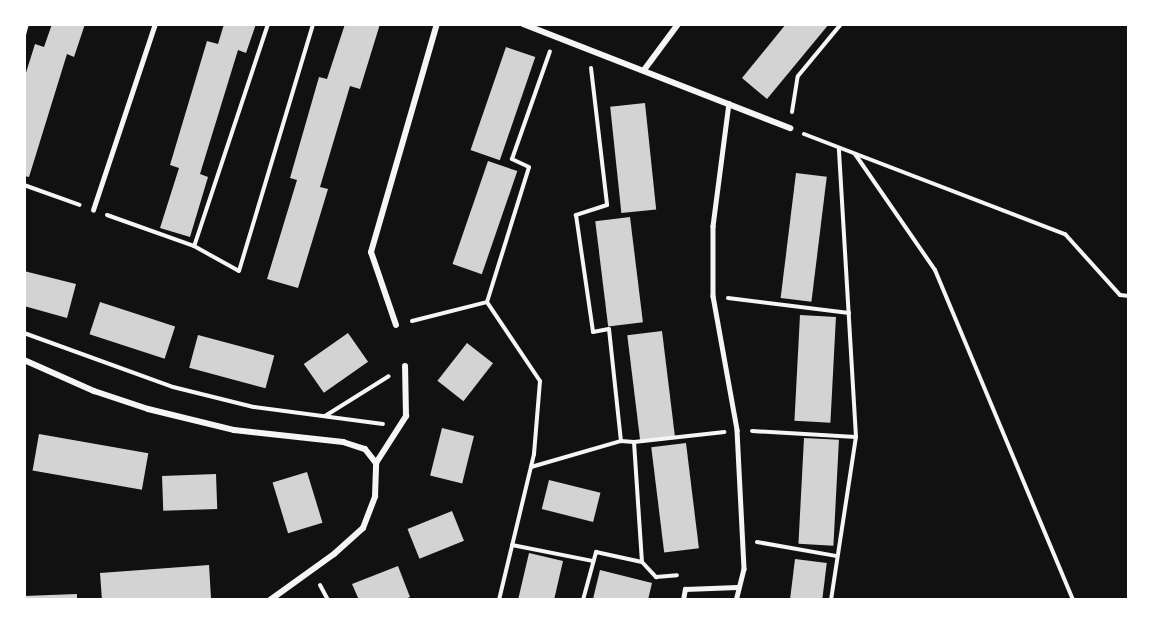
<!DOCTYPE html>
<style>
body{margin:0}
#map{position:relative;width:1153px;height:624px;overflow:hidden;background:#111;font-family:Mulish,sans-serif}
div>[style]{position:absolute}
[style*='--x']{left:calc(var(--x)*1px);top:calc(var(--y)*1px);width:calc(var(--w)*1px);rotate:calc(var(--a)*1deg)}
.building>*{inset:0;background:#d3d3d3;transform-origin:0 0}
.path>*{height:4px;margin:-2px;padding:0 2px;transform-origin:2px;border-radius:2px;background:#f5f5f5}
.service>*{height:4.5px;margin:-2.25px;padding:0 2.25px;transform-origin:2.25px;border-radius:2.25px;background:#f5f5f5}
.minor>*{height:6px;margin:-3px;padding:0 3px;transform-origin:3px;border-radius:3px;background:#f5f5f5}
span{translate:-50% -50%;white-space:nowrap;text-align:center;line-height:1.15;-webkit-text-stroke:4.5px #fff;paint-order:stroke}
.frame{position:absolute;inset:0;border:26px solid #fff;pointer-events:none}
</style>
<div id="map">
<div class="building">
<div style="clip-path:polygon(52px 24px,85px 24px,74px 57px,67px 54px,29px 177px,24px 176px,24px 79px,35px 44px,44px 47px)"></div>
<div style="clip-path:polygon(224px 24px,256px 24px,246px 53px,238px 50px,200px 174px,208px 177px,190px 237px,160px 228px,179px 168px,170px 165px,207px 41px,218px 44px)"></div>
<div style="clip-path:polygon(345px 24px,380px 24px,360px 89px,350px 86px,320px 187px,328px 189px,298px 288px,267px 279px,297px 180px,290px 178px,319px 77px,327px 79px)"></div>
<div style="clip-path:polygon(786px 24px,829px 24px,767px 99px,742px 78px)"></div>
<div style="left:506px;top:47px;width:31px;height:109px;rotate:19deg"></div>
<div style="left:645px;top:103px;width:107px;height:35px;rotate:84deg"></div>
<div style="left:488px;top:161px;width:31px;height:109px;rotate:19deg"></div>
<div style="left:796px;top:173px;width:31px;height:126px;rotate:7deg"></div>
<div style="left:630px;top:217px;width:106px;height:35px;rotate:83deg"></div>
<div style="clip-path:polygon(24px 271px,76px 284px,67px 318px,24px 306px)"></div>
<div style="left:100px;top:302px;width:79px;height:34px;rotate:18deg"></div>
<div style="left:800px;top:315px;width:36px;height:106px;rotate:3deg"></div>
<div style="left:662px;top:331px;width:106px;height:35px;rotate:83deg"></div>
<div style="left:348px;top:333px;width:35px;height:54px;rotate:55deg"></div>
<div style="left:198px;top:335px;width:79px;height:34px;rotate:15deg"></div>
<div style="left:467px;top:343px;width:33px;height:48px;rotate:38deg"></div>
<div style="left:442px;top:428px;width:33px;height:49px;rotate:14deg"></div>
<div style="left:39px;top:434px;width:111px;height:37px;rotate:10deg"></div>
<div style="left:804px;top:438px;width:35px;height:106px;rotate:3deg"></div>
<div style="left:686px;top:443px;width:106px;height:35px;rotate:83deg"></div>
<div style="left:307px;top:472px;width:53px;height:36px;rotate:73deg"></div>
<div style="left:216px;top:474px;width:35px;height:54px;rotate:88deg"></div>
<div style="left:549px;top:480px;width:53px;height:30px;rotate:14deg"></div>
<div style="left:452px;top:511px;width:32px;height:48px;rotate:68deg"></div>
<div style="clip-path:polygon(529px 553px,563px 561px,554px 600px,518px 600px)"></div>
<div style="left:795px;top:559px;width:32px;height:41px;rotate:7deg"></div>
<div style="clip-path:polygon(209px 565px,211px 598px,102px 600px,100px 573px)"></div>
<div style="clip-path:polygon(398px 566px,410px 597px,402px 600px,359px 600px,352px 584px)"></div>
<div style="clip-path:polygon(600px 570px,652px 583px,648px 600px,593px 599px)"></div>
<div style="clip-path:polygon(77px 594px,77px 600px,24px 600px,24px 596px)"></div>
</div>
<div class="path">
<div style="--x:268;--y:24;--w:234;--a:108.4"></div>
<div style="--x:194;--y:246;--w:51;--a:29.1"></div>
<div style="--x:239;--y:271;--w:258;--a:-73.3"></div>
<div style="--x:24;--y:35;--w:11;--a:-75"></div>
<div style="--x:591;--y:68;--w:138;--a:83.3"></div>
<div style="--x:607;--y:205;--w:33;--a:162"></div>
<div style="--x:576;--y:215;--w:118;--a:81.7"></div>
<div style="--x:593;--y:332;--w:16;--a:-11"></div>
<div style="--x:609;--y:329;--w:113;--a:83.9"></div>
<div style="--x:792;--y:112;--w:36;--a:-81"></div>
<div style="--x:798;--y:76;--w:67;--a:-50.4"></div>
<div style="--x:804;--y:134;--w:280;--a:21"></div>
<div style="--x:1065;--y:234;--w:82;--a:48"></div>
<div style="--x:1120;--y:295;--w:9;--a:6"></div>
<div style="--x:855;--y:154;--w:141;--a:55.4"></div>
<div style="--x:935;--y:270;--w:358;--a:67.3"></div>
<div style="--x:24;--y:185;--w:59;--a:19.7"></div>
<div style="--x:107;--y:215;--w:92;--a:19.6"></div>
<div style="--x:728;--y:298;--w:122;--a:7.1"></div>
<div style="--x:412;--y:321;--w:77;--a:-14.2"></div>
<div style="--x:24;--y:333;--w:158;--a:19.9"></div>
<div style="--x:173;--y:387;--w:83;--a:13.9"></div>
<div style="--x:254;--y:407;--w:130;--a:7.5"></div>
<div style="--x:325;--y:416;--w:75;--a:-32"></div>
<div style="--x:752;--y:431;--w:104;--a:3.3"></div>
<div style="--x:634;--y:442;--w:120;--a:86.2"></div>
<div style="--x:642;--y:562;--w:21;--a:47"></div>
<div style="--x:656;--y:577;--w:21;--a:-5"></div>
<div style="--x:531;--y:467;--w:94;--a:-16.1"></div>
<div style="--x:621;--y:441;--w:13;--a:4"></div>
<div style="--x:634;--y:442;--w:91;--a:-6.3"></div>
<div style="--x:757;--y:542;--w:80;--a:10"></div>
<div style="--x:512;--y:545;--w:83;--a:11.2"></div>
<div style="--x:320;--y:585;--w:17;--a:62"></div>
<div style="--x:499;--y:600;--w:150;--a:-76.5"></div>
<div style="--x:534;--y:454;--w:73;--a:-85.3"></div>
<div style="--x:540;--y:381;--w:95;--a:-123.9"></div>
<div style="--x:487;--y:302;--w:141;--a:-72.7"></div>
<div style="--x:529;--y:167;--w:19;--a:-155"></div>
<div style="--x:512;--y:159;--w:114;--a:-70.6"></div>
<div style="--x:583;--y:600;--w:50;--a:-74.8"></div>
<div style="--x:596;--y:552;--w:47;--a:12.3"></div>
<div style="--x:831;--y:600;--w:165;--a:-81.3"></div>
<div style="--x:856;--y:437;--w:289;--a:-93.4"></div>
</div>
<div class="service">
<div style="--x:729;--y:103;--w:124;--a:97.4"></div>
<div style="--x:713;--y:226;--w:70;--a:90"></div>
<div style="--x:713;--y:296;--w:136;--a:79.8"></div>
<div style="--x:737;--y:430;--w:139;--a:87.1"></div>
<div style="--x:744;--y:569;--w:32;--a:104"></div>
<div style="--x:93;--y:210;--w:196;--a:-71.6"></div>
<div style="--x:683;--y:600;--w:11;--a:-80"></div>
<div style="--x:685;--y:589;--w:52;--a:-2.2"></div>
</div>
<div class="minor">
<div style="--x:523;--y:24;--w:287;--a:21.3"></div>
<div style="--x:644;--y:70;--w:57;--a:-53.5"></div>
<div style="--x:396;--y:325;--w:77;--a:-108.9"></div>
<div style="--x:371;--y:252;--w:237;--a:-73.9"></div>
<div style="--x:24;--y:360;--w:77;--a:23.9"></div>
<div style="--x:94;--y:391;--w:57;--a:18.4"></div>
<div style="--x:148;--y:409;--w:89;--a:13.7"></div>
<div style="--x:234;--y:430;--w:110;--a:6.3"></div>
<div style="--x:343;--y:442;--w:23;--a:18"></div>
<div style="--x:365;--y:449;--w:18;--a:52"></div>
<div style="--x:270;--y:600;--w:79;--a:-35.7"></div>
<div style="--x:334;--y:554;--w:39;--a:-42"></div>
<div style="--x:363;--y:528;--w:34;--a:-69"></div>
<div style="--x:375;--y:496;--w:33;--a:-88"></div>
<div style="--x:376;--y:463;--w:56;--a:-57.4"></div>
<div style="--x:406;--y:416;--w:50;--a:-91.1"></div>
</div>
<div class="frame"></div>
</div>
